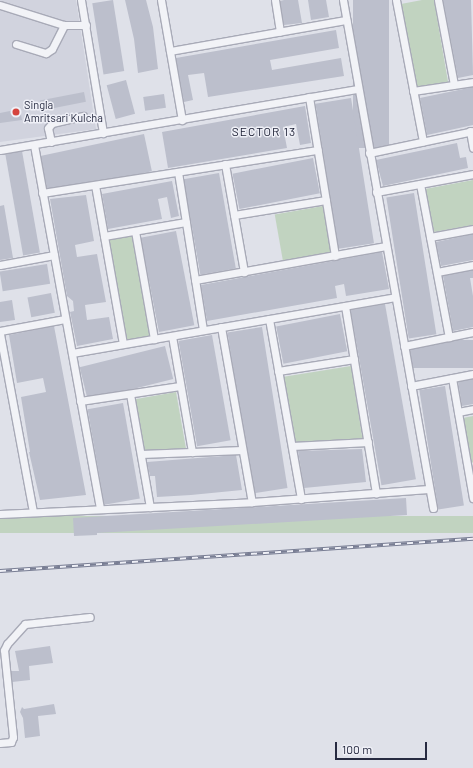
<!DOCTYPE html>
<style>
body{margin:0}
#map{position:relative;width:473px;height:768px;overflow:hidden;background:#dfe1e9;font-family:Barlow,sans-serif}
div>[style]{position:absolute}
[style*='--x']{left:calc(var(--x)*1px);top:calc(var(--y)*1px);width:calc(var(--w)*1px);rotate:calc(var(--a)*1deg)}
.built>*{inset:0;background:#d1d3de}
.green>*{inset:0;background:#c1d3c0;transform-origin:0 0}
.building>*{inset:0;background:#bcbfcc;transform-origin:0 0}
.roads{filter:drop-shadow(1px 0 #a8aab7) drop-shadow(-1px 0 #a8aab7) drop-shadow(0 1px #a8aab7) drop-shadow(0 -1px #a8aab7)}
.minor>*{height:7px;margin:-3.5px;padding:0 3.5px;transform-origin:3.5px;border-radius:3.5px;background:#f2f3f7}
.rail>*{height:3.5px;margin-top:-1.75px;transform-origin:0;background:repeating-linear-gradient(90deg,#eff0f7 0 6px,#787d93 0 12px);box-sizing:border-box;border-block:1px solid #787d93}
.dots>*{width:11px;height:11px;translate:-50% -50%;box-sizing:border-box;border:2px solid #eff0f7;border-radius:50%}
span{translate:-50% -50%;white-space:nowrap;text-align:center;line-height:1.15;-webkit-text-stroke:3px #eff0f7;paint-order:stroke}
.poi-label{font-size:11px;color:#272b41}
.left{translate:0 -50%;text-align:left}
.neighbourhood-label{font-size:12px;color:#191d32;letter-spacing:1px}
.scale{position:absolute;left:335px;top:742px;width:92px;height:18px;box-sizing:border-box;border:2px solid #272b41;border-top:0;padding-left:5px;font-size:12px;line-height:14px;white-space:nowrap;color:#272b41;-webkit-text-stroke:3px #eff0f7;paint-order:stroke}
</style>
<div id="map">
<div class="built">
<div style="clip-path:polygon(0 0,76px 0,96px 129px,0 142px)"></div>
</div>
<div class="green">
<div style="clip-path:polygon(422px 0,434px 0,448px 82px,416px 87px,401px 4px)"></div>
<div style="clip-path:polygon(473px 180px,473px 225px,434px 232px,425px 189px)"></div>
<div style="left:323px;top:206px;width:47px;height:49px;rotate:80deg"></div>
<div style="left:132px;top:236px;width:102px;height:24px;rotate:80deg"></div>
<div style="left:351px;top:366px;width:73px;height:68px;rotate:81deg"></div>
<div style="left:176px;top:392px;width:57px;height:43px;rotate:80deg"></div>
<div style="clip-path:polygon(473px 416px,473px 462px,472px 463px,463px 418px)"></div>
<div style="left:473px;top:516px;width:17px;height:474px;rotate:90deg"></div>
</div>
<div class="building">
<div style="left:113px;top:0;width:72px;height:21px;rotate:81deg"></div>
<div style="clip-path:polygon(125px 0,146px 0,153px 27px,158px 69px,138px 73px,134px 39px)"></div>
<div style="clip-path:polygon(284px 0,298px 0,302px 23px,284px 25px,280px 1px)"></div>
<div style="clip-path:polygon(308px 0,326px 0,329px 17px,311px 20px)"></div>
<div style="left:353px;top:0;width:36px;height:148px"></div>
<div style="clip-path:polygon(443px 0,471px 0,473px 75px,458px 78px)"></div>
<div style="clip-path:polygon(336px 30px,339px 48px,270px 60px,272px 70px,341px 58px,344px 76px,208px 97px,204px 73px,188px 75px,193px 100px,184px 102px,176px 58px)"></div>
<div style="left:126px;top:80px;width:35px;height:20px;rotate:75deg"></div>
<div style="clip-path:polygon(473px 87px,473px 125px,427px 135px,420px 98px)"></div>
<div style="left:84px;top:92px;width:10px;height:45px;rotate:79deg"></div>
<div style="left:164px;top:94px;width:14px;height:21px;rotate:82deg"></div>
<div style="left:351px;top:98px;width:147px;height:36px;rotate:81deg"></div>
<div style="clip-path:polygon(305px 106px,311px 143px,300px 145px,296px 124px,283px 127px,287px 148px,168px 168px,162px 132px)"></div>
<div style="clip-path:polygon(20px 109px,22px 120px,0 123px,0 113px)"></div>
<div style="left:144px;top:134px;width:38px;height:106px;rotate:78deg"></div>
<div style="clip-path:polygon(457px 143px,460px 158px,466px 157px,468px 168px,383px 186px,376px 160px)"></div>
<div style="left:22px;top:151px;width:103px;height:17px;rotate:80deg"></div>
<div style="left:313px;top:158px;width:36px;height:82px;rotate:79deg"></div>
<div style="left:219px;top:173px;width:97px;height:36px;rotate:80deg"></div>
<div style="clip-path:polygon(172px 181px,179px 216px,171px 218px,167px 197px,158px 199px,162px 219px,108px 229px,102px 194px)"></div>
<div style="left:414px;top:193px;width:143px;height:28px;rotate:81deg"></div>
<div style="clip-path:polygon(86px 195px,94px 241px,75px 245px,77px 257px,97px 254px,106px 302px,85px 305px,87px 320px,109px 317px,113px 339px,77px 346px,70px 312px,74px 311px,73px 301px,67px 296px,50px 199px)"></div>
<div style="clip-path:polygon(4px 205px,13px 258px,0 260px,0 206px)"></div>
<div style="left:176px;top:231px;width:96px;height:36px;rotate:79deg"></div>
<div style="clip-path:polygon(473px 234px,473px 260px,441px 266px,436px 242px)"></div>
<div style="clip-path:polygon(382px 252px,389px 289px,346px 296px,344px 284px,335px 286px,337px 298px,207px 321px,201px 285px)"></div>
<div style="left:47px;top:264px;width:20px;height:48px;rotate:81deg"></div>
<div style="clip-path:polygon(473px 270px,473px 278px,470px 278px,473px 296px,473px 327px,453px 331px,443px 276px)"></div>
<div style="left:51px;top:293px;width:20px;height:24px;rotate:79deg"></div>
<div style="clip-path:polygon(12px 300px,15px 320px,0 322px,0 302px)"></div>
<div style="left:385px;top:304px;width:178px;height:35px;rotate:80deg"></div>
<div style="left:340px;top:314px;width:38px;height:65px;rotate:79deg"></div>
<div style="clip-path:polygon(54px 326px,86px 495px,40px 500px,29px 452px,30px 452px,21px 397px,46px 392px,43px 378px,17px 383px,9px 335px)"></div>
<div style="left:262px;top:327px;width:163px;height:35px;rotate:81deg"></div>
<div style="left:212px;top:335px;width:107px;height:34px;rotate:80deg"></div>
<div style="left:473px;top:340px;width:28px;height:63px;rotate:90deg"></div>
<div style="left:165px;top:346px;width:34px;height:88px;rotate:76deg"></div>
<div style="clip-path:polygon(473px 379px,473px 404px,462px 406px,458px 382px)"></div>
<div style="left:445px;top:386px;width:121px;height:26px;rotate:81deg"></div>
<div style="left:123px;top:403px;width:97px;height:36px;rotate:80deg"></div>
<div style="clip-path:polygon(362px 449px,366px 482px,304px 488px,298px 451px)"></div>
<div style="clip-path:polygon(236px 455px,242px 490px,191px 495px,157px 497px,155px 476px,150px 476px,147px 462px)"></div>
<div style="clip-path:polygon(406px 498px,407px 515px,97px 533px,97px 535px,74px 536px,73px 518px)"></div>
<div style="clip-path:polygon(50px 646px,53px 663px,29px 666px,30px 680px,12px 682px,11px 671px,19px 671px,15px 651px)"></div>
<div style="clip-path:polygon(54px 704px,56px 714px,38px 716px,40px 736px,25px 738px,23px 718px,20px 712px,22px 707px,24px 709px)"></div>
</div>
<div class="roads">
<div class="minor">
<div style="--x:81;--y:0;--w:135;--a:80.6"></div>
<div style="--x:161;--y:0;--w:122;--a:80.1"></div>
<div style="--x:275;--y:0;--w:32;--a:81"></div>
<div style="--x:343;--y:0;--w:516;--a:79.95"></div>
<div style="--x:396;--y:0;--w:144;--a:79.2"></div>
<div style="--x:438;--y:0;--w:86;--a:79.3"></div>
<div style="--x:0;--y:5;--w:67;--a:17.4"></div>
<div style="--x:64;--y:25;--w:22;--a:0"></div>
<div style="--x:16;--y:44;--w:31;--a:17"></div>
<div style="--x:46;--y:53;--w:7;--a:-34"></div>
<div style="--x:52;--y:49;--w:27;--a:-63"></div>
<div style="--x:170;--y:51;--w:179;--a:-10"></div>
<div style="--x:413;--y:91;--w:61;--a:-8.5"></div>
<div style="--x:309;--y:97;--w:161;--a:80.7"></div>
<div style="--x:470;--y:131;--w:17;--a:80"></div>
<div style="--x:51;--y:142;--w:14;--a:-102"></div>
<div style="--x:48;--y:128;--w:6;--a:-51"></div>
<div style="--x:52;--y:123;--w:32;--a:-13"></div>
<div style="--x:34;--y:145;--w:370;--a:79.7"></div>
<div style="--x:0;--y:150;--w:363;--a:-9.7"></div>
<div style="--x:369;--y:153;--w:106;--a:-11.9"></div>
<div style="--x:225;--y:164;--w:110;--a:80"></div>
<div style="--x:178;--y:172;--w:160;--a:81"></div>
<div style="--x:420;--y:184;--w:156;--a:79.3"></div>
<div style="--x:95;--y:185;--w:161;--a:80"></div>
<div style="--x:376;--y:192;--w:99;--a:-10.5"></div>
<div style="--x:42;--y:193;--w:279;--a:-8.9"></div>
<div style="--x:234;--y:215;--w:93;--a:-9.3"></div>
<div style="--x:135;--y:231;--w:110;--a:80"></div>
<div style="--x:104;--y:236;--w:83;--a:-9.7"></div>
<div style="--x:430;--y:237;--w:44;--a:-10.5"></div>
<div style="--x:0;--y:265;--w:55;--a:-10.5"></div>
<div style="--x:437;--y:272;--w:37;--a:-11"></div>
<div style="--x:195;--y:280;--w:194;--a:-10.1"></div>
<div style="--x:345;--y:306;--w:190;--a:80.6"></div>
<div style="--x:269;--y:319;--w:183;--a:79.9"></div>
<div style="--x:221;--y:327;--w:178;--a:80"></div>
<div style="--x:0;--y:331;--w:66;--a:-10.5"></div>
<div style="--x:0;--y:334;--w:181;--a:79.5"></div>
<div style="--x:172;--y:336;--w:118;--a:80.2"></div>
<div style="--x:404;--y:346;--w:70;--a:-11.5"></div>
<div style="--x:72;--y:353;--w:328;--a:-9.8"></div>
<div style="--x:278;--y:371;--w:77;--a:-9"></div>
<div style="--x:452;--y:378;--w:122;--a:80.1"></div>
<div style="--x:411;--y:386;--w:63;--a:-11"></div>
<div style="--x:130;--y:394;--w:115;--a:80"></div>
<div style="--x:80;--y:401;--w:101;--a:-8.5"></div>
<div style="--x:458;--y:412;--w:15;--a:-11"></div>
<div style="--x:292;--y:446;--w:76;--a:-3"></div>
<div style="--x:141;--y:454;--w:101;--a:-2.3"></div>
<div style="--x:0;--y:514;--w:252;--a:-2.7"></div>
<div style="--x:252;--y:502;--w:177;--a:-4.2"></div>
<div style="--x:0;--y:743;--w:11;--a:-5"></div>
<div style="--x:11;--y:742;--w:5;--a:-68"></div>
<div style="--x:13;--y:737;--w:87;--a:-95.9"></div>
<div style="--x:4;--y:650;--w:7;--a:-63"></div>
<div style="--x:7;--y:644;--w:27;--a:-48"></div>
<div style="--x:25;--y:624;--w:65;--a:-6.1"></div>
</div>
</div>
<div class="rail">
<div style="--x:0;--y:571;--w:474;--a:-3.9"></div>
</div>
<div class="dots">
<div style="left:16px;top:112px;background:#d5443e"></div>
</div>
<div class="poi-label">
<span class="left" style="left:24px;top:112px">Singla<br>Amritsari Kulcha</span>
</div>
<div class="neighbourhood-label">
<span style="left:264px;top:132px">SECTOR 13</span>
</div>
<div class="scale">100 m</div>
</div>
